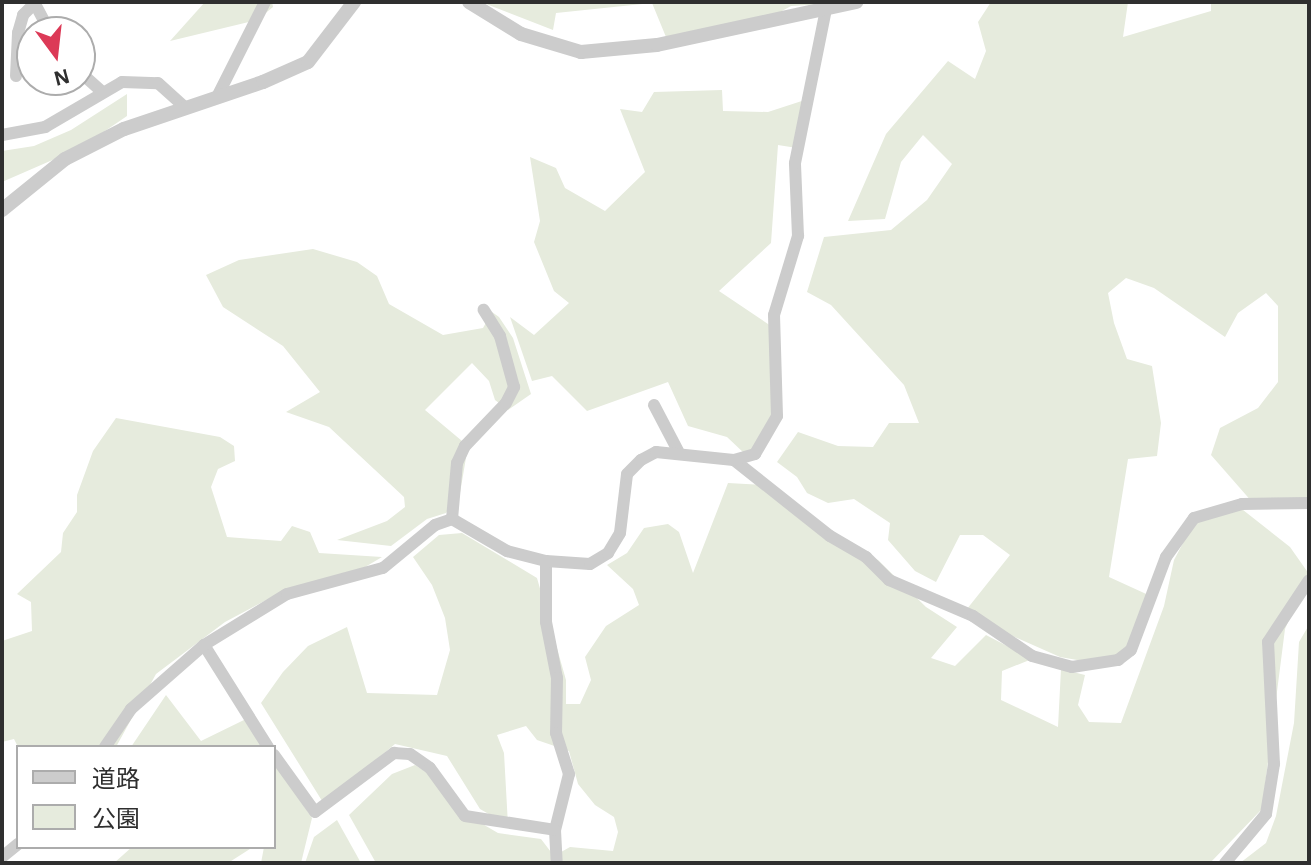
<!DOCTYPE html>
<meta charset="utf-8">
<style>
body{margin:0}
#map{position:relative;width:1311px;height:865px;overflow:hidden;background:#fff;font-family:"Alegreya Sans","Noto Sans JP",sans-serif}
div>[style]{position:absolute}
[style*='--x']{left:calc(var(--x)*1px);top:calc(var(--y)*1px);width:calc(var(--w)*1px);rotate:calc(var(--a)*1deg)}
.green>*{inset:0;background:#e6ebdd}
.minor>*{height:12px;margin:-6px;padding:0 6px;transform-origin:6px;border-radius:6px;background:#ccc}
.tertiary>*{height:14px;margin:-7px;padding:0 7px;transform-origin:7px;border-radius:7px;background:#ccc}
span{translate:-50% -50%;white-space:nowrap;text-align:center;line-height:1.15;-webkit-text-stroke:8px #fff;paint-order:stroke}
.frame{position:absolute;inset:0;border:4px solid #2f2f2f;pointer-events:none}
.legend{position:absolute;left:16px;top:745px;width:260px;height:104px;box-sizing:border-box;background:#fff;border:2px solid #acacac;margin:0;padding:10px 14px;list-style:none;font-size:24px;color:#2f2f2f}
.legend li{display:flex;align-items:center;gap:16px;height:40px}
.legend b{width:40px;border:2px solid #acacac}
.north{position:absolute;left:16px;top:16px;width:80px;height:80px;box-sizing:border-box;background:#fff;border:2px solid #acacac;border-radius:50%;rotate:165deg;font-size:22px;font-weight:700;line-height:32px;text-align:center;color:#2f2f2f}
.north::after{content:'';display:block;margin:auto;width:28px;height:36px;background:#dc3a57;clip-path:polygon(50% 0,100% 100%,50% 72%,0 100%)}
</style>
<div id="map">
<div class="green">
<div style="clip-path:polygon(205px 2px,272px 2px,273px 7px,257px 20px,170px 41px)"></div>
<div style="clip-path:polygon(481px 2px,859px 2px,791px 6px,755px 26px,666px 37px,652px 3px,556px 13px,553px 30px)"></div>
<div style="clip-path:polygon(991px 2px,1128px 2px,1123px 37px,1211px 11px,1211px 2px,1309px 2px,1309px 499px,1253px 503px,1211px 455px,1220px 428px,1258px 408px,1278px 382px,1278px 306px,1266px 293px,1238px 313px,1225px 337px,1154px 288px,1126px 278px,1108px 293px,1114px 323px,1127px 359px,1152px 366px,1161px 423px,1157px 456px,1128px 459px,1109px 577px,1155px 598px,1122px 657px,1100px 664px,1060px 657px,963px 614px,1010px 555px,983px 535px,960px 535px,936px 582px,915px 571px,888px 540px,890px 523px,854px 499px,828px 503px,807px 493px,797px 477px,777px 462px,798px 432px,838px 446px,873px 447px,889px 423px,919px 423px,904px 385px,831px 305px,807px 292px,824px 237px,891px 230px,927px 200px,952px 164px,923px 135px,901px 162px,885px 219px,848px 221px,886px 134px,948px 61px,975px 79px,986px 51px,978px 22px)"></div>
<div style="clip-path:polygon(722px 90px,723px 111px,768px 112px,811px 98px,803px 149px,778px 145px,771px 243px,719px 291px,774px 328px,779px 392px,769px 442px,745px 454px,727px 437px,688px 426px,668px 382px,587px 411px,552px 376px,532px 381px,510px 317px,534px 335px,569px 303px,554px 291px,534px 242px,540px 221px,530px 157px,556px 168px,565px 188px,605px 211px,645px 172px,620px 109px,642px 112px,654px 92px)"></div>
<div style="clip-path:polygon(127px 94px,127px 116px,80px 148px,2px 182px,2px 151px,34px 146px,71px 130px)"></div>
<div style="clip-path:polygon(313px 249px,357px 262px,377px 276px,389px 304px,443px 335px,483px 328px,492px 312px,499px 317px,513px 338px,531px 394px,508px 410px,495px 400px,489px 381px,472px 363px,425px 410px,468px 446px,460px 493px,446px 513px,427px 519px,391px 546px,337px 540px,387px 521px,405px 507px,404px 497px,329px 427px,286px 412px,320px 392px,283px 346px,223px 307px,206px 275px,239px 260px)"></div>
<div style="clip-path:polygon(116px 418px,220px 437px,234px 446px,235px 461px,218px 469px,211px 487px,227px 537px,281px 541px,292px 526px,310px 532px,319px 553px,382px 557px,350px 576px,289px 588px,225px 622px,156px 674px,116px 747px,18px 747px,14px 739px,2px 742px,2px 641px,32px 631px,31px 602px,17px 594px,61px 552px,63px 533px,77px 512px,77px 495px,93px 451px)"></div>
<div style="clip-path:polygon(728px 483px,766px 485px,849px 546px,878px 560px,926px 607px,957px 627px,931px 658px,955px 666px,986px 635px,1032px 659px,1002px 671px,1001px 700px,1058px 727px,1061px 669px,1085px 675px,1078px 705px,1089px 722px,1121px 723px,1164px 606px,1174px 560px,1192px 526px,1209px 513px,1238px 506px,1290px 547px,1309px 574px,1285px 629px,1262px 809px,1210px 863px,376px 863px,349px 815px,392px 774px,415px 765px,437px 779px,467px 815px,498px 833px,541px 839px,554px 856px,570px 847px,613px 851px,618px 832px,614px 817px,595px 805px,578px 784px,569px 751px,537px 740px,526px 726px,497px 735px,504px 753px,508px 825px,480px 809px,447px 756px,395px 744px,324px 804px,261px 703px,283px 672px,308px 646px,347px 627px,367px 693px,437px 695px,450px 650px,445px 618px,432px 585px,413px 557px,439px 535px,462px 533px,537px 578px,566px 680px,566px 704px,580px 704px,591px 680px,585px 657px,606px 626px,639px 605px,633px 589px,607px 565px,627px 553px,644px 528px,668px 524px,679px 532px,693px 573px)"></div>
<div style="clip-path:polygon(1309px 625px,1309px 863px,1240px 863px,1266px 843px,1276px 816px,1294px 723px,1299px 642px)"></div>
<div style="clip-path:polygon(166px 695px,201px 741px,246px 719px,265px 747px,131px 747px)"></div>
<div style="clip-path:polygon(274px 761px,312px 818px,301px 863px,261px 863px,264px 847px,274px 847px)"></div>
<div style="clip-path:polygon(337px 820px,361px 863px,305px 863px,314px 837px)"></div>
<div style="clip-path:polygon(132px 847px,253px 847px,228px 863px,114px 863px)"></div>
</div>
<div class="minor">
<div style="--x:34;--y:2;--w:34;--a:62"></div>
<div style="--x:80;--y:72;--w:30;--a:42"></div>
<div style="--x:16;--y:76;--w:43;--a:-87.3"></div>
<div style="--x:18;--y:33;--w:19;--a:-74"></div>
<div style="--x:23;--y:15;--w:17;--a:-45"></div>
<div style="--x:217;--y:97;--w:106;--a:-63.2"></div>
<div style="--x:2;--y:135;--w:44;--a:-10.5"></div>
<div style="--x:45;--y:127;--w:89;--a:-30.3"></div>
<div style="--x:122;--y:82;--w:36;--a:2"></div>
<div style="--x:158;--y:83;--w:36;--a:42"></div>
<div style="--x:654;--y:405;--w:52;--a:62.4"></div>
<div style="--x:734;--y:460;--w:122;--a:38.4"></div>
<div style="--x:830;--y:536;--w:42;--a:30.3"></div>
<div style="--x:866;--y:557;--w:33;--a:45"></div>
<div style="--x:889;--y:580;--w:91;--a:23.2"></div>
<div style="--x:973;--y:616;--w:71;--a:34.1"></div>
<div style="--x:1032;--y:656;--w:41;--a:15.4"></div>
<div style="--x:1072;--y:667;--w:47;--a:-8.7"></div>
<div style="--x:1118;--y:660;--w:16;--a:-38"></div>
<div style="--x:1131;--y:650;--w:99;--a:-69.4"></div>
<div style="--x:1166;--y:557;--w:48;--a:-54.3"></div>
<div style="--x:1194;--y:518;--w:50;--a:-16.3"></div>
<div style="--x:1242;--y:504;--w:67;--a:-0.9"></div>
<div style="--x:452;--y:519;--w:56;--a:-84.9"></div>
<div style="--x:457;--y:463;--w:19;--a:-65"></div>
<div style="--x:465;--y:446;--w:59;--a:-46.4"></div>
<div style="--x:506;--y:403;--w:18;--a:-63"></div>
<div style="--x:514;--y:387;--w:53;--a:-105.4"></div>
<div style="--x:500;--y:336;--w:31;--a:-122"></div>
<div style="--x:546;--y:561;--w:61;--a:90"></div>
<div style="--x:546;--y:622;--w:57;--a:78.9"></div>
<div style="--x:557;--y:678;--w:55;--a:91"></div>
<div style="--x:556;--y:733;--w:43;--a:72.4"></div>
<div style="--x:569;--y:774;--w:58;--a:104"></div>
<div style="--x:555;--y:830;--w:33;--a:87"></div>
<div style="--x:204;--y:645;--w:120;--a:57.9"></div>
<div style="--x:105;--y:747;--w:46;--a:-55.6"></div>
<div style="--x:131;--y:709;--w:97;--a:-41.2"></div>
<div style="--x:204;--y:645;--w:97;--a:-31.6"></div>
<div style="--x:287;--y:594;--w:99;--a:-15.2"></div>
<div style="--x:383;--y:568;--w:67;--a:-39.6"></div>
<div style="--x:435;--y:525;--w:18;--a:-19"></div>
<div style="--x:452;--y:519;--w:64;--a:30.2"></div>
<div style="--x:507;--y:551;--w:40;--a:14.4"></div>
<div style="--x:546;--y:561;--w:44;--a:3.9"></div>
<div style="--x:590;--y:564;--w:21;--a:-31"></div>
<div style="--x:608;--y:553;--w:23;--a:-59"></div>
<div style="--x:620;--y:533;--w:59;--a:-83.2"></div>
<div style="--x:627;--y:474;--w:20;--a:-45"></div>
<div style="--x:641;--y:460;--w:17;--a:-28"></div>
<div style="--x:656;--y:452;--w:78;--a:5.9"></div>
<div style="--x:734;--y:460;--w:22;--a:-16"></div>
<div style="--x:755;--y:454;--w:44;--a:-59.9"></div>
<div style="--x:777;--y:416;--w:101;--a:-91.7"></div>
<div style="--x:774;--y:315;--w:83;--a:-73.1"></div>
<div style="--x:798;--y:236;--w:73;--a:-92.4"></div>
<div style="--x:795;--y:163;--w:157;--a:-78.6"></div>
<div style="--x:274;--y:755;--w:70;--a:54.3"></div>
<div style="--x:315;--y:812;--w:99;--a:-36.8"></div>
<div style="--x:394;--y:753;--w:16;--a:4"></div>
<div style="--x:410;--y:754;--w:24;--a:35"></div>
<div style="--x:430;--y:768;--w:59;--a:53.9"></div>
<div style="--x:465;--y:816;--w:91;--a:8.8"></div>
<div style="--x:2;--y:857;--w:21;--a:-39"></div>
<div style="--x:1225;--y:863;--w:64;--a:-50.1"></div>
<div style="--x:1266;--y:814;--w:51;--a:-80.9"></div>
<div style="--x:1274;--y:764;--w:122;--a:-92.8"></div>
<div style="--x:1268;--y:642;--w:74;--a:-56.5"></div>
</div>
<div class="tertiary">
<div style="--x:469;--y:2;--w:61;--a:31.6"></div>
<div style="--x:521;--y:34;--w:63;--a:16.7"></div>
<div style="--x:581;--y:52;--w:76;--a:-5.3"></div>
<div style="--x:657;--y:45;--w:204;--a:-12.2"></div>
<div style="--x:2;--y:210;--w:81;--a:-39"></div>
<div style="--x:65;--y:159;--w:66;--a:-27"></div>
<div style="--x:124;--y:129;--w:147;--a:-18.7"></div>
<div style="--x:263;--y:82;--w:49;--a:-24"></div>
<div style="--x:308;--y:62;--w:76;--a:-52.5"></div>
</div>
<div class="frame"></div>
<ul class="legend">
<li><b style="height:10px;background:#ccc"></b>道路</li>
<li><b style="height:22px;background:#e6ebdd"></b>公園</li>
</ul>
<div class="north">N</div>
</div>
